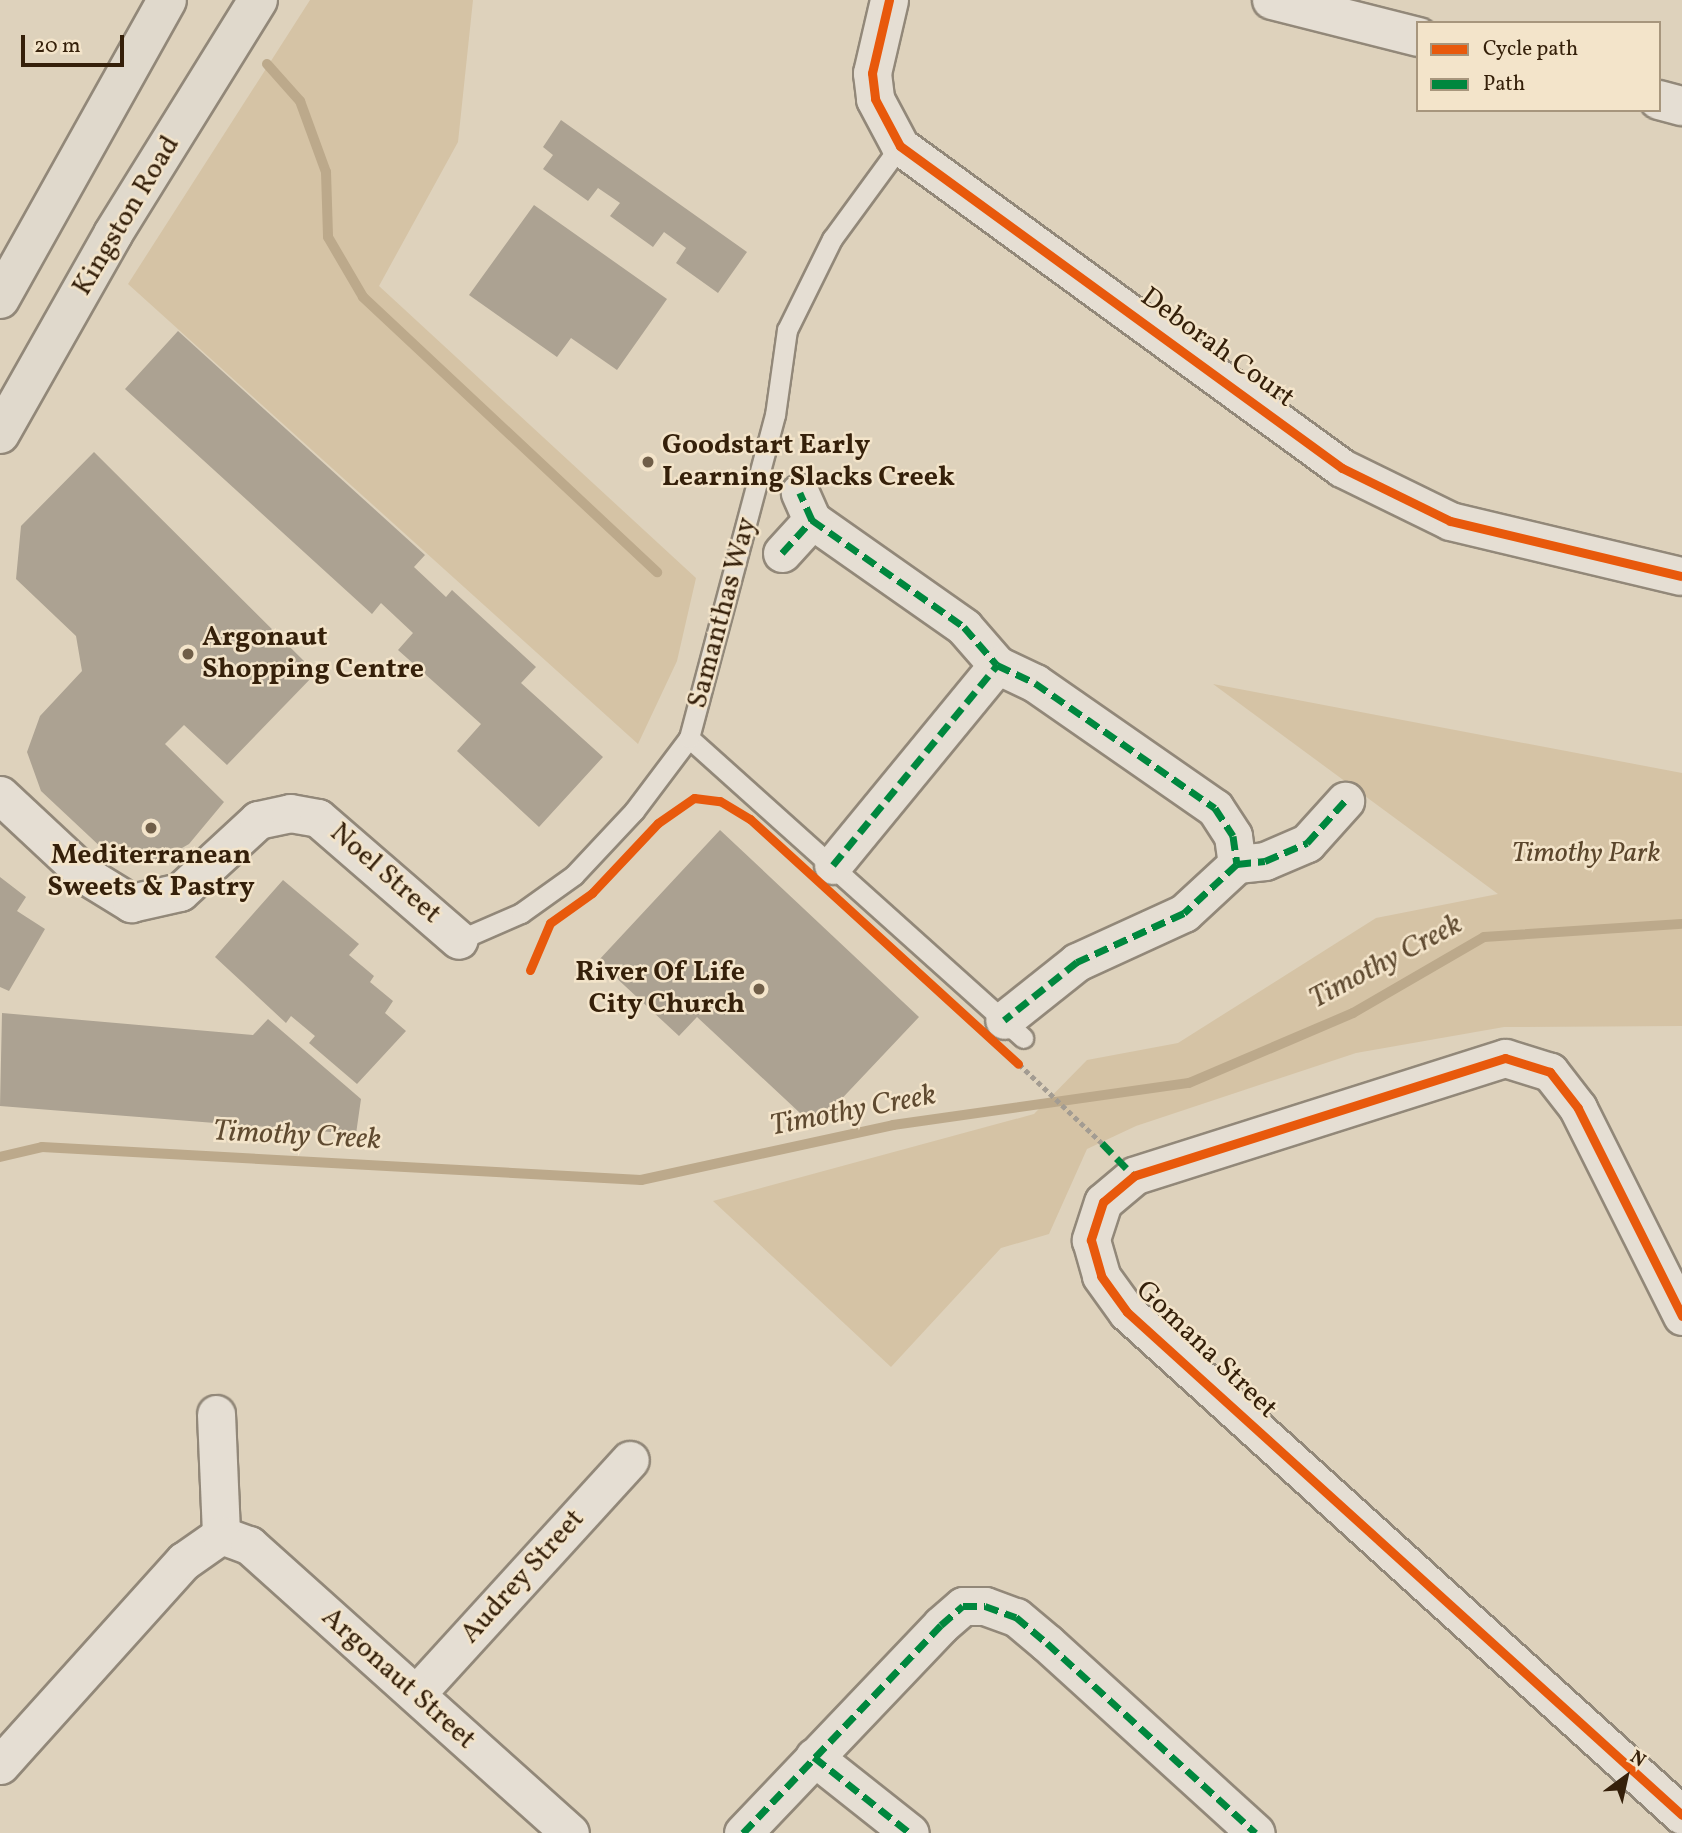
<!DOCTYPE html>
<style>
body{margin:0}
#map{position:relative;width:1682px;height:1833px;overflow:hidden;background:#ded2bc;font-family:Vollkorn,serif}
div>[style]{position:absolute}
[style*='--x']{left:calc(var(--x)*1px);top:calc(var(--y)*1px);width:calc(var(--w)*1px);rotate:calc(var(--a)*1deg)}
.green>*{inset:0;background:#d5c3a5}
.stream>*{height:10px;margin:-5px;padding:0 5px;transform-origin:5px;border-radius:5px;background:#bca98b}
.building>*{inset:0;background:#aca292}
.path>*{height:4.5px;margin-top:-2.25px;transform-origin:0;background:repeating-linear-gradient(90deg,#a39c92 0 5px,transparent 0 8.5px)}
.roads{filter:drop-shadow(2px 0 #928879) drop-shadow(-2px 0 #928879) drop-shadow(0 2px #928879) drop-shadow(0 -2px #928879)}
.lane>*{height:19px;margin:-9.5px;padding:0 9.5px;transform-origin:9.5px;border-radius:9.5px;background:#e5ded3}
.street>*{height:37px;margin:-18.5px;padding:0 18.5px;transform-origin:18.5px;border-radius:18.5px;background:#e5ded3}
.secondary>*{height:38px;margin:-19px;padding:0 19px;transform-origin:19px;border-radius:19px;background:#e5ded3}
.primary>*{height:38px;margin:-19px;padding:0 19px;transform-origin:19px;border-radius:19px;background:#e0d9cc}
.quiet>*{height:7px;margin-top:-3.5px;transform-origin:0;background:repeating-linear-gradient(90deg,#00873e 0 14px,transparent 0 21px)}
.cycleway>*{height:9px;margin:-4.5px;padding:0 4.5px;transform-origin:4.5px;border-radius:4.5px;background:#e8590c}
.dots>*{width:19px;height:19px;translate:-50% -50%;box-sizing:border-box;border:4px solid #f3e4ca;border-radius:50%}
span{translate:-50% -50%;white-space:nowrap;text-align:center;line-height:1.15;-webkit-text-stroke:5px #f3e4ca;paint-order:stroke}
.street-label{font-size:28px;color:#35200a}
.poi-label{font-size:28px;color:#35200a;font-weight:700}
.left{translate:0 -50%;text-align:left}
.right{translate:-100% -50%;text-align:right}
.park-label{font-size:28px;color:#5b462c;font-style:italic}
.water-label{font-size:30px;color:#5f4a30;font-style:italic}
.legend{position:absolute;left:1416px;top:21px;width:245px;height:91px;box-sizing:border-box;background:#f3e4ca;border:2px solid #a7967d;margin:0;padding:9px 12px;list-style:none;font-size:21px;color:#35200a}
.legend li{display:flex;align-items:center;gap:14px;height:35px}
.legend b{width:35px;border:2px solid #a7967d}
.north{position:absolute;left:1591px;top:1742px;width:70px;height:70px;-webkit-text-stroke:5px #f3e4ca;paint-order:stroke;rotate:33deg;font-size:19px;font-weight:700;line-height:28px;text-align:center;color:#35200a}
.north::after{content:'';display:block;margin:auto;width:24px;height:32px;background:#35200a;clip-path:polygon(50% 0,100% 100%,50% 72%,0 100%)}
.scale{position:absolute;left:21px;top:35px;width:103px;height:32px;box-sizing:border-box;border:4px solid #35200a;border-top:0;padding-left:9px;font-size:21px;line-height:24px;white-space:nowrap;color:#35200a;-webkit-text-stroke:5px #f3e4ca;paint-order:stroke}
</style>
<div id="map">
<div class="green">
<div style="clip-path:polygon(310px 0,473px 0,458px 142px,379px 286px,696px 578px,677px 661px,638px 744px,128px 284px)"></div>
<div style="clip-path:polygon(1213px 684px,1682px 773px,1682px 1026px,1504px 1027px,1356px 1053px,1136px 1126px,1087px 1149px,1049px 1234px,1001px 1248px,891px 1367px,713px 1201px,1034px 1114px,1087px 1060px,1178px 1043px,1376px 918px,1498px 894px)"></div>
</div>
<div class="stream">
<div style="--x:267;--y:64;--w:50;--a:48.3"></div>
<div style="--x:300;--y:101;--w:76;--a:69.9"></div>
<div style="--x:326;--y:172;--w:65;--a:88.2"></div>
<div style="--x:328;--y:237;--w:69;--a:59.7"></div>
<div style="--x:363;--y:297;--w:403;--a:43.1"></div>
<div style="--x:0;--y:1157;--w:43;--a:-13.4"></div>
<div style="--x:42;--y:1147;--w:600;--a:3.15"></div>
<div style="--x:641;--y:1180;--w:258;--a:-12.3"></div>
<div style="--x:893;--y:1125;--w:299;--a:-8.1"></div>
<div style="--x:1189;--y:1083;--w:178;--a:-23.1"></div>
<div style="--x:1353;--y:1013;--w:151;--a:-30.1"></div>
<div style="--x:1484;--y:937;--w:198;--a:-3.8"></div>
</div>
<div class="building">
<div style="clip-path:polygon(561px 120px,747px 252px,718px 293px,676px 263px,686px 248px,664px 232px,653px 247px,610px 216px,620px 203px,598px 188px,588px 201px,543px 169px,553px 155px,543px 147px)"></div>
<div style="clip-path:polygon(534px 205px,667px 299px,617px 370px,571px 338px,557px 357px,469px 295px)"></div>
<div style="clip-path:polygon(178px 331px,425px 555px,414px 567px,446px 597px,452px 590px,536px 667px,521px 683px,603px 757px,539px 827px,457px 751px,481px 724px,398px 650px,413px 633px,381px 603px,372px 614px,125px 389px)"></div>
<div style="clip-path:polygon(94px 452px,316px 673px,227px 765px,184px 725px,165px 744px,224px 802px,189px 844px,161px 860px,133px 863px,105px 851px,41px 791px,27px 752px,40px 716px,82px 671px,76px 636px,16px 579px,21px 526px)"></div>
<div style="clip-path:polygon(720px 830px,919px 1017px,815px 1127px,697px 1017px,679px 1036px,598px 961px)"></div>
<div style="clip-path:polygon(0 877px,26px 897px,17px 911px,45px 929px,9px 991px,0 987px)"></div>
<div style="clip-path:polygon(283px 880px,359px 944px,349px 955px,374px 976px,370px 982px,393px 1001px,385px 1013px,406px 1031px,357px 1084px,309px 1043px,315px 1036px,291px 1016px,286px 1023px,215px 957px)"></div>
<div style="clip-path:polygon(2px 1013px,253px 1035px,268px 1019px,361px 1099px,356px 1134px,0 1106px)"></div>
</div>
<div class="path">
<div style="--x:1019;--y:1064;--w:115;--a:43.6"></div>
</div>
<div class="roads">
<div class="lane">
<div style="--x:689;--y:738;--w:449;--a:41.9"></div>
<div style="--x:459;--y:940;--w:68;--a:-23.5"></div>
<div style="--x:521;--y:913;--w:65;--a:-35.6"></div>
<div style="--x:574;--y:875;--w:88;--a:-46.8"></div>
<div style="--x:634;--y:811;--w:91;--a:-53"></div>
<div style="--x:689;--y:738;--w:334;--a:-75.1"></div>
<div style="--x:775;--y:415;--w:86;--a:-82"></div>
<div style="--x:787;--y:330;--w:102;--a:-63.7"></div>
<div style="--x:832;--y:239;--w:115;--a:-53.8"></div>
</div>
<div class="street">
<div style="--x:889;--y:0;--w:75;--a:103.1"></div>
<div style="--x:872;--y:73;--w:26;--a:83"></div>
<div style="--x:875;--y:99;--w:53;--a:62"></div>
<div style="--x:900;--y:146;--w:547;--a:36.07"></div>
<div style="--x:1342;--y:468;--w:120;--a:26.1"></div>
<div style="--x:1450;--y:521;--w:237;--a:13.4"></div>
<div style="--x:812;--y:520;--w:186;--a:35.1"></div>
<div style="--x:964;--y:627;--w:50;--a:49"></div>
<div style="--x:997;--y:665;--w:42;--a:25.3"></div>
<div style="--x:1035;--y:683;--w:219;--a:34.8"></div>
<div style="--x:1215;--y:808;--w:33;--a:57"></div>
<div style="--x:1233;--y:836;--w:28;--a:82"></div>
<div style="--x:1237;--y:864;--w:72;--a:137.2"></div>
<div style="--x:1184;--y:913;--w:118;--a:155.4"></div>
<div style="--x:1077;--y:962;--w:93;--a:141.5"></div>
<div style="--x:782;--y:553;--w:45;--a:-47.7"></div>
<div style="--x:812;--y:520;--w:30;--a:-114"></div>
<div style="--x:0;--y:795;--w:119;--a:43"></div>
<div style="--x:87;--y:876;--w:52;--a:31.5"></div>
<div style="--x:131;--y:903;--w:50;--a:-12.7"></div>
<div style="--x:180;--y:892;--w:106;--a:-42.7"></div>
<div style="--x:258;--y:820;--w:33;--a:-12"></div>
<div style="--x:290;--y:813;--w:28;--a:10"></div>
<div style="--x:318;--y:818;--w:186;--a:40.9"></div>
<div style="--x:1237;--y:864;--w:28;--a:-6"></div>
<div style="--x:1265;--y:861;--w:46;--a:-23.2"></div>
<div style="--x:1307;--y:843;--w:57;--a:-47.9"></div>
<div style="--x:833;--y:865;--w:259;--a:-50.6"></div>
<div style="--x:1682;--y:1316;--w:233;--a:-116.6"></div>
<div style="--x:1578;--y:1108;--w:46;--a:-127.9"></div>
<div style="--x:1550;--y:1072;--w:47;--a:-162.7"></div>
<div style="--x:1505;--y:1058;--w:389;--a:162.4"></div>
<div style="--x:1134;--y:1176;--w:40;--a:140"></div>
<div style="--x:1103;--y:1202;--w:40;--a:108"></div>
<div style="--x:1091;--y:1240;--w:37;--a:74"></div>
<div style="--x:1101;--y:1276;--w:44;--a:54.2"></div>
<div style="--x:1127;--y:1312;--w:749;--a:42.19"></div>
<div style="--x:216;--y:1414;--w:121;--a:87.6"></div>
<div style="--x:416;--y:1694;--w:317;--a:-47.6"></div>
<div style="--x:814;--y:1757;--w:122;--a:38.4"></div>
<div style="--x:0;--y:1765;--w:275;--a:-48"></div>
<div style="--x:184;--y:1561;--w:45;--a:-35.1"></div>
<div style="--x:221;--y:1535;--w:30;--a:20"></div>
<div style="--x:249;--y:1545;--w:431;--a:41.9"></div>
<div style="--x:743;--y:1833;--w:287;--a:-46.4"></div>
<div style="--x:941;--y:1625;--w:29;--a:-41"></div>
<div style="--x:963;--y:1606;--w:22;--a:0"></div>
<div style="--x:985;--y:1606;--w:33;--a:20"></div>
<div style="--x:1016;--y:1617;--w:40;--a:40"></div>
<div style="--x:1047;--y:1643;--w:282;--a:42.3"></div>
</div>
<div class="secondary">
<div style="--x:1272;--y:0;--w:151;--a:14.2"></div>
<div style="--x:1659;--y:100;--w:24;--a:15"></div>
</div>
<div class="primary">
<div style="--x:0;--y:299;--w:342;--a:-60.8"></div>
<div style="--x:0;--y:434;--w:230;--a:-60.5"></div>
<div style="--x:113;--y:234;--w:275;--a:-58.2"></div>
</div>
</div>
<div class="quiet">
<div style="--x:812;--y:520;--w:186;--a:35.1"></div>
<div style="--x:964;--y:627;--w:50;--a:49"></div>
<div style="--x:997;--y:665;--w:42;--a:25.3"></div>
<div style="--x:1035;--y:683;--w:219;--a:34.8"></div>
<div style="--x:1215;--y:808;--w:33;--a:57"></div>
<div style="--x:1233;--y:836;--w:28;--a:82"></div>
<div style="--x:1237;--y:864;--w:72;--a:137.2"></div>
<div style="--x:1184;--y:913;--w:118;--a:155.4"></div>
<div style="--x:1077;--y:962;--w:93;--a:141.5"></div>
<div style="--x:782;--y:553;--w:45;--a:-47.7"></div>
<div style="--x:812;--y:520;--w:30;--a:-114"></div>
<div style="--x:1237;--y:864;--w:28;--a:-6"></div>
<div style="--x:1265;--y:861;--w:46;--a:-23.2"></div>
<div style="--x:1307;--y:843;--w:57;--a:-47.9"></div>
<div style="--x:833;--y:865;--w:259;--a:-50.6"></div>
<div style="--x:1102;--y:1143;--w:46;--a:45.9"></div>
<div style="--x:814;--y:1757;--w:122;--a:38.4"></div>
<div style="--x:743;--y:1833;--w:287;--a:-46.4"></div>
<div style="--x:941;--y:1625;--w:29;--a:-41"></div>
<div style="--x:963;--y:1606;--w:22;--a:0"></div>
<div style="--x:985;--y:1606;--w:33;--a:20"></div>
<div style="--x:1016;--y:1617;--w:40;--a:40"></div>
<div style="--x:1047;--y:1643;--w:282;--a:42.3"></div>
</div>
<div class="cycleway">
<div style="--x:889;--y:0;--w:75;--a:103.1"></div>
<div style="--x:872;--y:73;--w:26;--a:83"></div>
<div style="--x:875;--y:99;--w:53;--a:62"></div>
<div style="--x:900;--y:146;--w:547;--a:36.07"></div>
<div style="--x:1342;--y:468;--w:120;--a:26.1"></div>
<div style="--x:1450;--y:521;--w:237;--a:13.4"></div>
<div style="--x:530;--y:970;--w:51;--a:-66.9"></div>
<div style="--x:550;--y:923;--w:52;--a:-35.5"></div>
<div style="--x:592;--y:893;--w:96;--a:-46.7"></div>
<div style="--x:658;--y:823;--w:44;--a:-34.8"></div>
<div style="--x:694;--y:798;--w:26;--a:7"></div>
<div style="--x:720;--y:801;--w:35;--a:31"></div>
<div style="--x:750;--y:819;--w:363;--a:42.4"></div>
<div style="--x:1682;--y:1316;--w:233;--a:-116.6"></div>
<div style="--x:1578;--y:1108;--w:46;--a:-127.9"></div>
<div style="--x:1550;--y:1072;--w:47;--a:-162.7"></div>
<div style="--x:1505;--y:1058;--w:389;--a:162.4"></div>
<div style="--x:1134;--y:1176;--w:40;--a:140"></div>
<div style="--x:1103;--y:1202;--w:40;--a:108"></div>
<div style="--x:1091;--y:1240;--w:37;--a:74"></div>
<div style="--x:1101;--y:1276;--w:44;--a:54.2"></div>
<div style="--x:1127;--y:1312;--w:749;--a:42.19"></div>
</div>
<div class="dots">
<div style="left:648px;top:462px;background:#705e48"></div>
<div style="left:188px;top:654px;background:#705e48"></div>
<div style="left:151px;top:828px;background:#705e48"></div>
<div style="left:759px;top:989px;background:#705e48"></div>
</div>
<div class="street-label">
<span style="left:127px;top:216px;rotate:-59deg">Kingston Road</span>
<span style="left:1217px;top:348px;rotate:36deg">Deborah Court</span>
<span style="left:723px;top:613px;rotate:-75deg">Samanthas Way</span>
<span style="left:385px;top:874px;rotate:41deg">Noel Street</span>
<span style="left:1206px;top:1350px;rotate:44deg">Gomana Street</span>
<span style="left:523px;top:1577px;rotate:-48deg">Audrey Street</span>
<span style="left:398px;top:1679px;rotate:42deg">Argonaut Street</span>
</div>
<div class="poi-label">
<span class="left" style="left:662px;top:462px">Goodstart Early<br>Learning Slacks Creek</span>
<span class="left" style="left:202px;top:654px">Argonaut<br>Shopping Centre</span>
<span style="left:151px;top:872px">Mediterranean<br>Sweets &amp; Pastry</span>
<span class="right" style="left:745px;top:989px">River Of Life<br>City Church</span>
</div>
<div class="park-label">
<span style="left:1586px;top:854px">Timothy Park</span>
</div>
<div class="water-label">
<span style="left:1386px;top:962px;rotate:-28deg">Timothy Creek</span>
<span style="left:853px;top:1111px;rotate:-11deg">Timothy Creek</span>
<span style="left:297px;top:1136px;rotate:3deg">Timothy Creek</span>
</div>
<ul class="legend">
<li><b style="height:9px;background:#e8590c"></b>Cycle path</li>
<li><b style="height:9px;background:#00873e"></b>Path</li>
</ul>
<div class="north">N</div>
<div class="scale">20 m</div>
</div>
